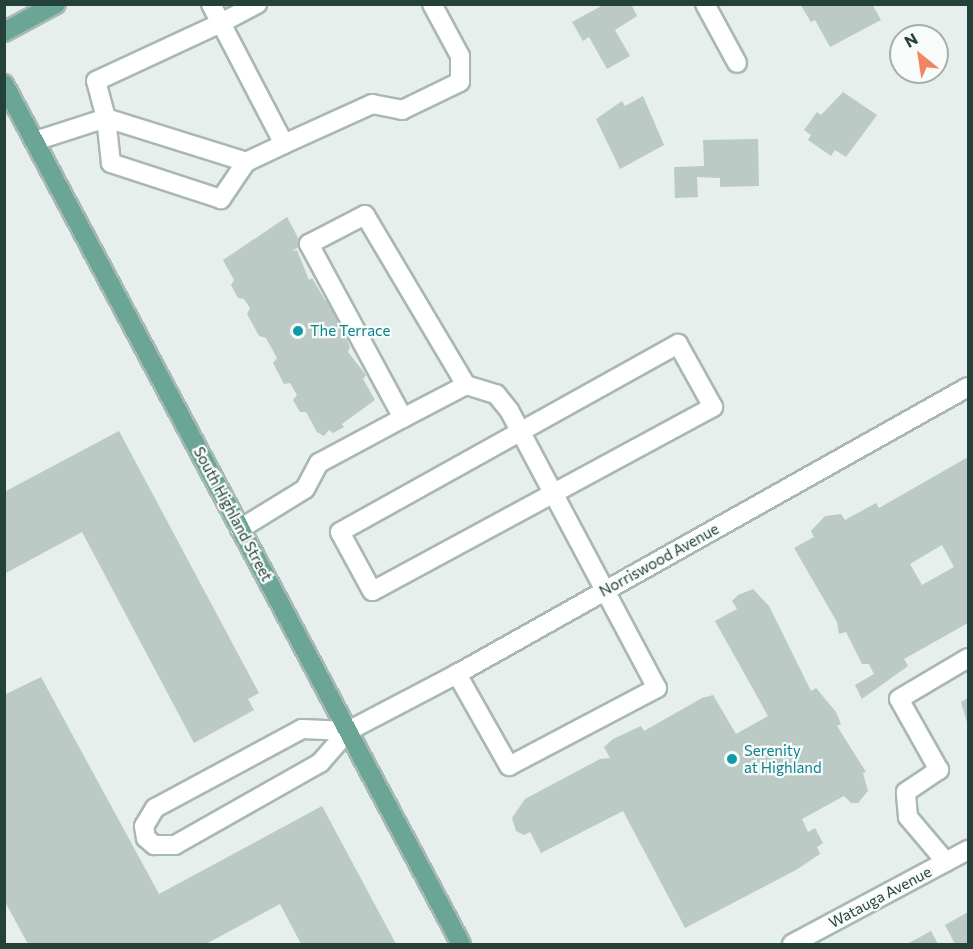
<!DOCTYPE html>
<style>
body{margin:0}
#map{position:relative;width:973px;height:949px;overflow:hidden;background:#e6efeb;font-family:Commissioner,sans-serif}
div>[style]{position:absolute}
[style*='--x']{left:calc(var(--x)*1px);top:calc(var(--y)*1px);width:calc(var(--w)*1px);rotate:calc(var(--a)*1deg)}
.building>*{inset:0;background:#bbcac4}
.roads{filter:drop-shadow(2px 0 #a8b8b2) drop-shadow(-2px 0 #a8b8b2) drop-shadow(0 2px #a8b8b2) drop-shadow(0 -2px #a8b8b2)}
.minor>*{height:18px;margin:-9px;padding:0 9px;transform-origin:9px;border-radius:9px;background:#fff}
.major>*{height:18px;margin:-9px;padding:0 9px;transform-origin:9px;border-radius:9px;background:#6aa596}
.dots>*{width:16px;height:16px;translate:-50% -50%;box-sizing:border-box;border:3px solid #f7fbf9;border-radius:50%}
span{translate:-50% -50%;white-space:nowrap;text-align:center;line-height:1.15;-webkit-text-stroke:4.5px #f7fbf9;paint-order:stroke}
.culture-label{font-size:15px;color:#0d838f}
.left{translate:0 -50%;text-align:left}
.street-label{font-size:15px;color:#24423a}
.frame{position:absolute;inset:0;border:6px solid #24423a;pointer-events:none}
.north{position:absolute;left:889px;top:24px;width:60px;height:60px;box-sizing:border-box;background:#f7fbf9;border:2px solid #a3b1ad;border-radius:50%;rotate:330deg;font-size:16px;font-weight:700;line-height:24px;text-align:center;color:#24423a}
.north::after{content:'';display:block;margin:auto;width:21px;height:27px;background:#f4845f;clip-path:polygon(50% 0,100% 100%,50% 72%,0 100%)}
</style>
<div id="map">
<div class="building">
<div style="clip-path:polygon(605px 4px,631px 4px,637px 16px,615px 30px,630px 56px,607px 69px,589px 37px,583px 41px,572px 22px)"></div>
<div style="clip-path:polygon(800px 4px,872px 4px,881px 20px,830px 47px,815px 20px,811px 22px)"></div>
<div style="clip-path:polygon(843px 92px,877px 115px,846px 157px,835px 150px,831px 156px,808px 140px,811px 135px,804px 130px,817px 112px,821px 115px)"></div>
<div style="clip-path:polygon(643px 96px,664px 145px,620px 169px,596px 119px,622px 101px,625px 106px)"></div>
<div style="clip-path:polygon(758px 139px,759px 186px,720px 187px,720px 178px,697px 177px,698px 197px,675px 198px,674px 167px,704px 166px,703px 140px)"></div>
<div style="clip-path:polygon(287px 217px,302px 245px,292px 251px,297px 250px,309px 280px,312px 278px,325px 300px,330px 301px,350px 347px,348px 352px,366px 375px,363px 379px,375px 400px,342px 424px,344px 427px,333px 433px,329px 430px,324px 436px,317px 432px,306px 412px,300px 412px,293px 400px,297px 395px,290px 383px,284px 384px,273px 363px,277px 358px,266px 338px,259px 336px,247px 314px,250px 308px,244px 299px,238px 298px,231px 285px,234px 280px,223px 260px)"></div>
<div style="clip-path:polygon(119px 431px,259px 693px,248px 699px,254px 710px,194px 743px,82px 532px,4px 574px,4px 492px)"></div>
<div style="clip-path:polygon(evenodd,968px 457px,968px 623px,904px 659px,908px 666px,862px 699px,855px 685px,874px 674px,869px 664px,862px 664px,846px 632px,839px 634px,837px 622px,794px 548px,814px 537px,811px 531px,825px 516px,841px 514px,845px 520px,876px 503px,879px 508px,968px 457px,942px 545px,954px 567px,922px 585px,910px 564px,942px 545px)"></div>
<div style="clip-path:polygon(753px 589px,769px 606px,811px 691px,816px 688px,836px 712px,841px 724px,837px 726px,866px 772px,863px 773px,868px 791px,858px 803px,851px 803px,844px 796px,802px 819px,808px 832px,815px 828px,823px 843px,817px 847px,820px 854px,796px 870px,685px 928px,623px 811px,541px 853px,530px 832px,524px 835px,516px 831px,512px 818px,525px 799px,600px 759px,610px 758px,604px 747px,613px 739px,641px 726px,644px 731px,702px 698px,713px 695px,736px 734px,768px 716px,715px 621px,737px 609px,732px 601px,738px 595px)"></div>
<div style="clip-path:polygon(41px 677px,159px 894px,322px 806px,396px 944px,301px 944px,280px 904px,206px 944px,28px 944px,4px 900px,4px 695px)"></div>
<div style="clip-path:polygon(968px 698px,968px 726px,961px 702px)"></div>
<div style="clip-path:polygon(968px 912px,968px 944px,955px 944px,945px 925px)"></div>
<div style="clip-path:polygon(931px 931px,938px 944px,907px 944px)"></div>
</div>
<div class="roads">
<div class="minor">
<div style="--x:705;--y:4;--w:67;--a:61.5"></div>
<div style="--x:35;--y:141;--w:75;--a:-17.9"></div>
<div style="--x:106;--y:118;--w:38;--a:-105"></div>
<div style="--x:96;--y:81;--w:138;--a:-24.9"></div>
<div style="--x:221;--y:23;--w:21;--a:-118"></div>
<div style="--x:284;--y:144;--w:97;--a:-24.4"></div>
<div style="--x:372;--y:104;--w:31;--a:11"></div>
<div style="--x:402;--y:110;--w:64;--a:-25.8"></div>
<div style="--x:460;--y:82;--w:26;--a:-90"></div>
<div style="--x:460;--y:56;--w:59;--a:-118.3"></div>
<div style="--x:246;--y:162;--w:45;--a:124"></div>
<div style="--x:221;--y:199;--w:116;--a:-161.9"></div>
<div style="--x:111;--y:163;--w:45;--a:-96.3"></div>
<div style="--x:106;--y:118;--w:147;--a:17.4"></div>
<div style="--x:246;--y:162;--w:42;--a:-25.3"></div>
<div style="--x:284;--y:144;--w:136;--a:-117.5"></div>
<div style="--x:221;--y:23;--w:41;--a:-27.8"></div>
<div style="--x:678;--y:344;--w:72;--a:60.9"></div>
<div style="--x:713;--y:407;--w:387;--a:151.6"></div>
<div style="--x:372;--y:591;--w:67;--a:-118.5"></div>
<div style="--x:340;--y:532;--w:387;--a:-29.1"></div>
<div style="--x:403;--y:418;--w:198;--a:-118.4"></div>
<div style="--x:309;--y:244;--w:63;--a:-27.4"></div>
<div style="--x:365;--y:215;--w:198;--a:59.3"></div>
<div style="--x:240;--y:529;--w:76;--a:-31.6"></div>
<div style="--x:305;--y:489;--w:30;--a:-62"></div>
<div style="--x:319;--y:463;--w:95;--a:-28.2"></div>
<div style="--x:403;--y:418;--w:71;--a:-27.6"></div>
<div style="--x:466;--y:385;--w:31;--a:17"></div>
<div style="--x:496;--y:394;--w:21;--a:51"></div>
<div style="--x:509;--y:410;--w:315;--a:62"></div>
<div style="--x:657;--y:688;--w:167;--a:152.2"></div>
<div style="--x:509;--y:766;--w:106;--a:-119.5"></div>
<div style="--x:348;--y:731;--w:46;--a:-177.5"></div>
<div style="--x:302;--y:729;--w:167;--a:151.7"></div>
<div style="--x:155;--y:808;--w:21;--a:121"></div>
<div style="--x:144;--y:826;--w:12;--a:81"></div>
<div style="--x:146;--y:838;--w:11;--a:41"></div>
<div style="--x:154;--y:845;--w:21;--a:0"></div>
<div style="--x:175;--y:845;--w:167;--a:-29.5"></div>
<div style="--x:320;--y:763;--w:43;--a:-48.8"></div>
<div style="--x:348;--y:731;--w:123;--a:-27.6"></div>
<div style="--x:457;--y:674;--w:586;--a:-29.32"></div>
<div style="--x:946;--y:862;--w:59;--a:-130.2"></div>
<div style="--x:908;--y:817;--w:25;--a:-95"></div>
<div style="--x:906;--y:792;--w:40;--a:-34"></div>
<div style="--x:939;--y:770;--w:81;--a:-119.4"></div>
<div style="--x:899;--y:699;--w:80;--a:-30.7"></div>
<div style="--x:792;--y:944;--w:200;--a:-28.1"></div>
</div>
<div class="major">
<div style="--x:4;--y:32;--w:59;--a:-28.3"></div>
<div style="--x:4;--y:84;--w:974;--a:62.01"></div>
</div>
</div>
<div class="dots">
<div style="left:298px;top:331px;background:#0f9aa8"></div>
<div style="left:732px;top:759px;background:#0f9aa8"></div>
</div>
<div class="culture-label">
<span class="left" style="left:310px;top:331px">The Terrace</span>
<span class="left" style="left:744px;top:759px">Serenity<br>at Highland</span>
</div>
<div class="street-label">
<span style="left:233px;top:514px;rotate:62deg">South Highland Street</span>
<span style="left:659px;top:560px;rotate:-29deg">Norriswood Avenue</span>
<span style="left:880px;top:897px;rotate:-28deg">Watauga Avenue</span>
</div>
<div class="frame"></div>
<div class="north">N</div>
</div>
